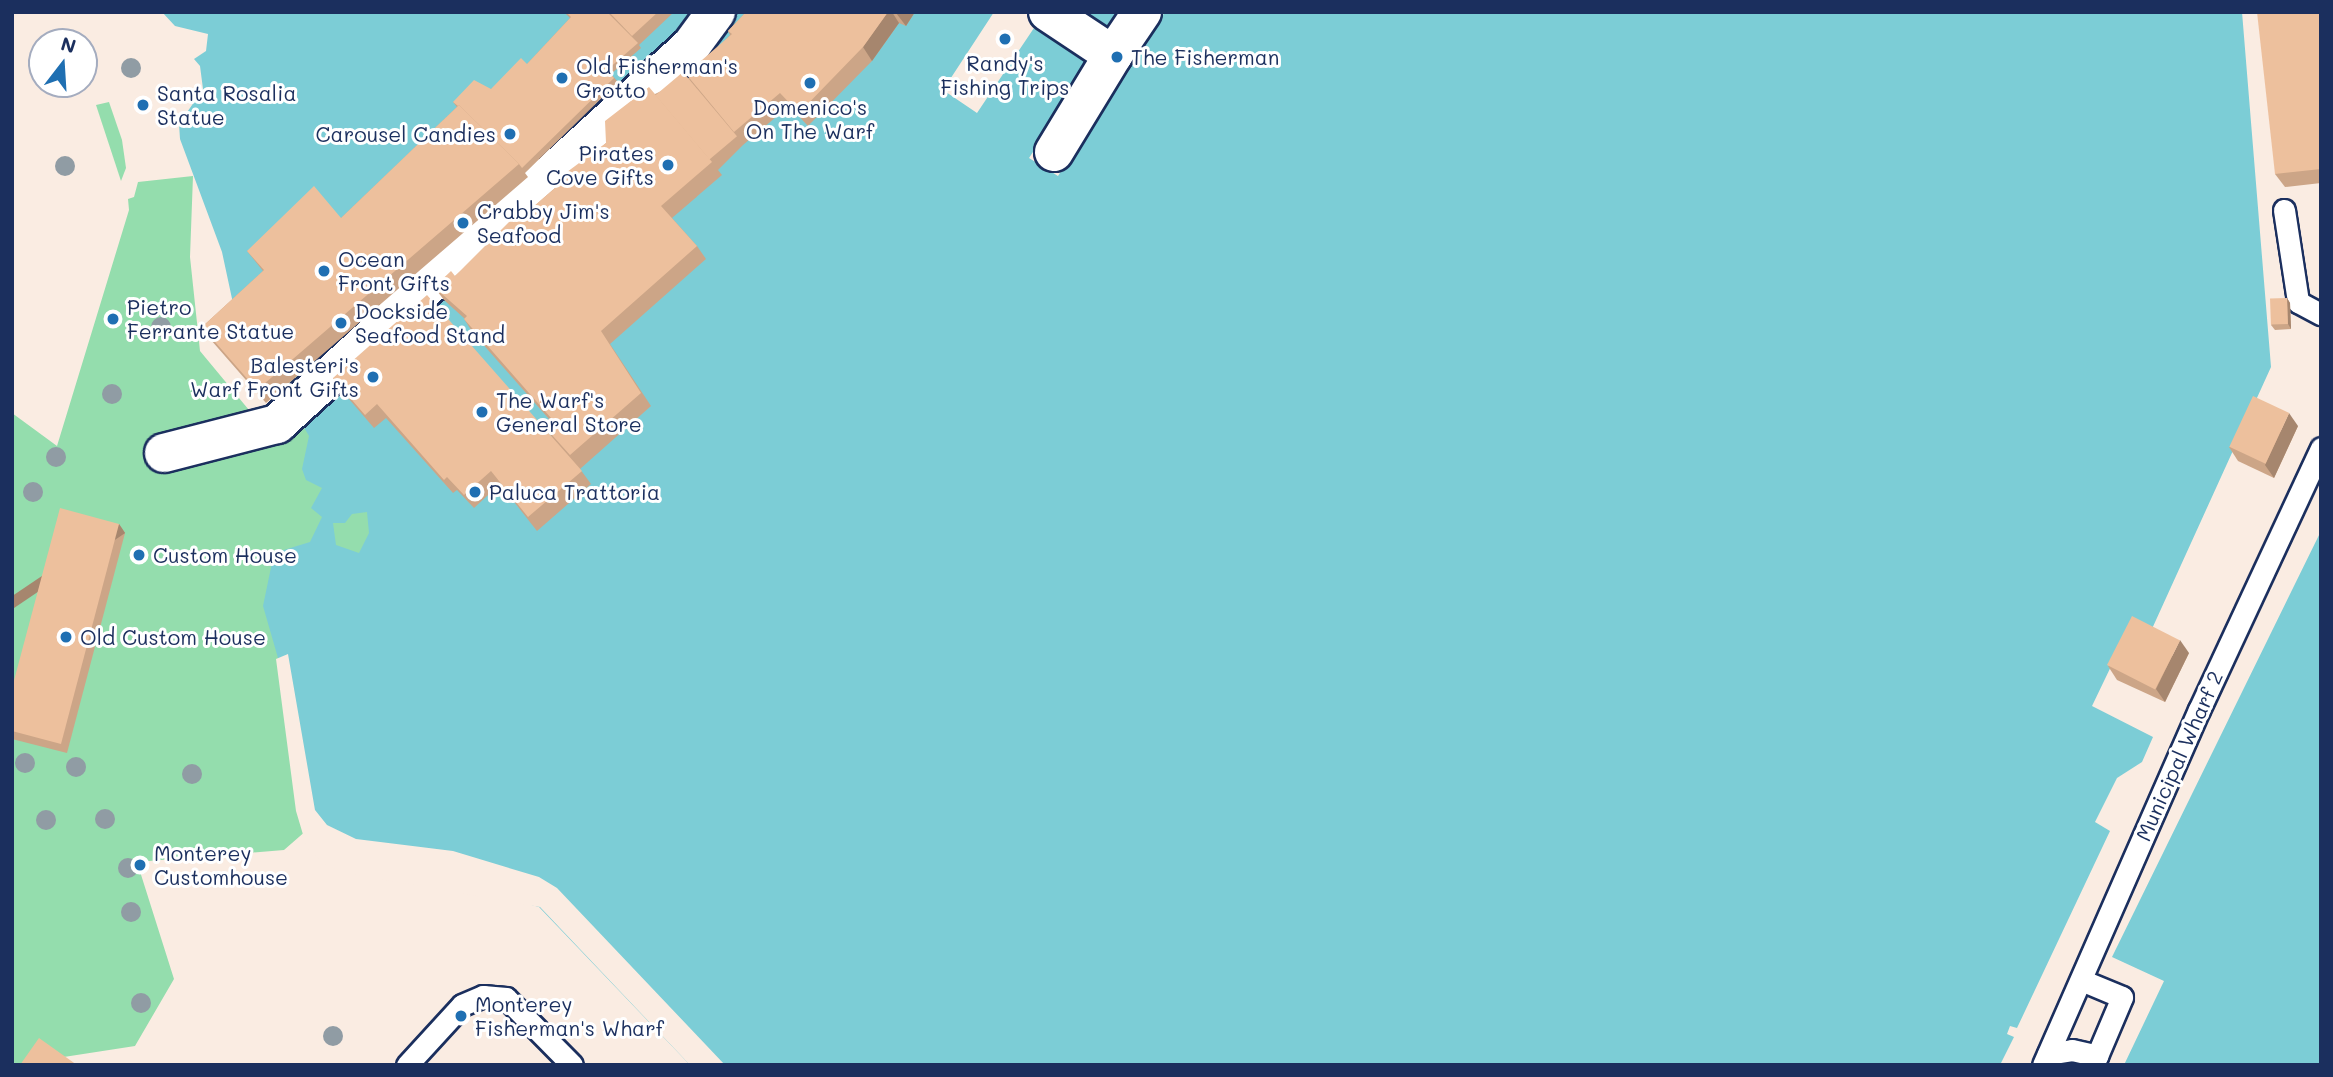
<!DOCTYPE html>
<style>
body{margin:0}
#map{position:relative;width:2333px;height:1077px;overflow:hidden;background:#faece2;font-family:Mali,sans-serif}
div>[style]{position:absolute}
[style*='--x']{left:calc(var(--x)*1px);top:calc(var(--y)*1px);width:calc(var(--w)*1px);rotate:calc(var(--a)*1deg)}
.green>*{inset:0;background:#94ddad}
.water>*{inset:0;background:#7ccdd6}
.pier>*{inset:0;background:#faece2}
.roads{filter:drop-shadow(2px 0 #1b2f5e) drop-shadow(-2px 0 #1b2f5e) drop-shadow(0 2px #1b2f5e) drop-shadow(0 -2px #1b2f5e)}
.lane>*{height:21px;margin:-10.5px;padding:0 10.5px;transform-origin:10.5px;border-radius:10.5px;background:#fff}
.street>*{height:38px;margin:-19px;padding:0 19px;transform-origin:19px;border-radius:19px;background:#fff}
.trees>*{width:20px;height:20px;margin:-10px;border-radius:50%;background:#909ca4}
.wall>*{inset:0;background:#cca587}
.shaded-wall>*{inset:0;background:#a6866e;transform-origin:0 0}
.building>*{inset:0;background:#edc09d;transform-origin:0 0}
.dots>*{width:19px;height:19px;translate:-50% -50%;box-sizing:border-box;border:4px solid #fff;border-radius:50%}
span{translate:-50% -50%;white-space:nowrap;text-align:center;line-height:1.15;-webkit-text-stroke:6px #fff;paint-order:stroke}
.poi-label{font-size:21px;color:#1b2f5e}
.left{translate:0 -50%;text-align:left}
.right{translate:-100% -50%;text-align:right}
.street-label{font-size:21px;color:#1b2f5e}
.frame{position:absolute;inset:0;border:14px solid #1b2f5e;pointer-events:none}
.north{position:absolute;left:28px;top:28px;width:70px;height:70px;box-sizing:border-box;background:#fff;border:2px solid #a4acbf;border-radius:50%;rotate:17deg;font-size:19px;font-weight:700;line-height:28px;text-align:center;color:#1b2f5e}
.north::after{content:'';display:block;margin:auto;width:24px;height:32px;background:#1f6fb2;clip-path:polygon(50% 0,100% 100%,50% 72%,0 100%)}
</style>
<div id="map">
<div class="green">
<div style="clip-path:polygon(109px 102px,122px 140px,126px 168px,121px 181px,96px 105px)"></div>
<div style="clip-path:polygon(193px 176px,190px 257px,200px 351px,278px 445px,341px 393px,423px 729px,284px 850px,137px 862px,174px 979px,135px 1046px,12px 1065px,12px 413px,57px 446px,129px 210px,128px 199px,134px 197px,138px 182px)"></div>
</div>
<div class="water">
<div style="clip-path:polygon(evenodd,162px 12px,2321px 12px,2321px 1065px,690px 1065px,539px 907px,310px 846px,278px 658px,263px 606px,274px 553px,310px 542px,322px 517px,311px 508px,322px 488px,306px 480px,302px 469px,309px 436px,234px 308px,222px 252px,180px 139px,179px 124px,203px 89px,200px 66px,194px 59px,206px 51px,208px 34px,175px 26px,162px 12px,367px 512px,369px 533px,359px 553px,336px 545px,333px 523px,345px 523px,352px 514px,367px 512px)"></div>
</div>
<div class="pier">
<div style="clip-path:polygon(994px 12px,1085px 12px,1111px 28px,1122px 12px,1165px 12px,1058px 176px,1029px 158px,1091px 64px,1034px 28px,977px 113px,943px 90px)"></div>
<div style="clip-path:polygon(2242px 12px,2321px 12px,2321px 531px,2112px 957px,2164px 981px,2124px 1065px,2000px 1065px,2014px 1037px,2007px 1034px,2010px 1026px,2017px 1028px,2110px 831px,2095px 822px,2117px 778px,2142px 762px,2153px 737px,2092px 706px,2128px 631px,2151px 631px,2271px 367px)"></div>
<div style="clip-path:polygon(288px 654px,315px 810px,327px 825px,356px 839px,453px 851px,539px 877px,557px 888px,725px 1065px,690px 1065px,540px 907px,346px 873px,327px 866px,307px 848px,296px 811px,276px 659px)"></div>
</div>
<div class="roads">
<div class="lane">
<div style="--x:2284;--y:210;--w:93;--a:81.3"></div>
<div style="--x:2298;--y:302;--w:26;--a:28"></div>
<div style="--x:2048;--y:1054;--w:24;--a:-9"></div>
<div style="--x:2072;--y:1050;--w:26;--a:13"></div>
<div style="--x:2097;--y:1056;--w:64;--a:-67"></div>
<div style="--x:2122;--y:997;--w:44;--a:-157.5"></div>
<div style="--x:407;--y:1065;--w:81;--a:-47.5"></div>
<div style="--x:462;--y:1005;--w:23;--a:-23"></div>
<div style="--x:483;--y:996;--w:23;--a:5"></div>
<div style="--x:506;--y:998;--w:94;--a:45.4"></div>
<div style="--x:2043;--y:1065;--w:388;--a:-66.3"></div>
<div style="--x:2199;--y:710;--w:289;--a:-65"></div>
</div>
<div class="street">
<div style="--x:1048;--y:12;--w:78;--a:33.5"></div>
<div style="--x:1113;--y:55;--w:52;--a:-56"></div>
<div style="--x:1054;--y:152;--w:114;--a:-58.7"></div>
<div style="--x:164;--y:453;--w:117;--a:-14.4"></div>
<div style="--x:277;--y:424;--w:561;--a:-42.4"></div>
<div style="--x:691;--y:46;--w:42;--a:-53.7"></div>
</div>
</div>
<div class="trees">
<div style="left:131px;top:68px"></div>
<div style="left:65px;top:166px"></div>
<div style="left:161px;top:327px"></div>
<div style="left:112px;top:394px"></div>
<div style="left:56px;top:457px"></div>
<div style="left:33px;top:492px"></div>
<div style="left:25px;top:763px"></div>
<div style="left:76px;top:767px"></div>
<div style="left:192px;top:774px"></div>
<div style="left:105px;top:819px"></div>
<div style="left:46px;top:820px"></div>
<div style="left:128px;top:868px"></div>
<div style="left:131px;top:912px"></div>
<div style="left:141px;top:1003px"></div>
<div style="left:333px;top:1036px"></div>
</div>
<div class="wall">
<div style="clip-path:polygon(564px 12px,674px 12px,639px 45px,641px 48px,611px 74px,618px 82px,525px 173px,528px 177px,266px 403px,211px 340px,202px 327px,263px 271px,247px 251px,341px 218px,457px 107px,453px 102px,491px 89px,527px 64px,570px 18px)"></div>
<div style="clip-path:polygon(746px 12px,915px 12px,906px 26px,899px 23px,872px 61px,808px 126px,789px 106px,743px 145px,718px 170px,722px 175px,672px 218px,697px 246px,706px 259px,610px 344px,651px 406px,580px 469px,591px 484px,537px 531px,500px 484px,474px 508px,457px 490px,453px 493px,386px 418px,374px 428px,342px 391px,333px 378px,552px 437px,543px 425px,549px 419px,473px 333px,464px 319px,465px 319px,444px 300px,434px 287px,455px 276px,606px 143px,655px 94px,689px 78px,730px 35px,728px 31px)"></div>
<div style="clip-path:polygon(2321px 12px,2321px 183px,2285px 187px,2275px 174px)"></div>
<div style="clip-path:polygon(2287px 298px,2290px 303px,2291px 329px,2275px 330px,2271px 325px)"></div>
<div style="clip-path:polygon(2298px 426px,2274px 478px,2238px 461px,2229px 447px)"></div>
<div style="clip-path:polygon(119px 524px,125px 533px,67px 753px,12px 739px,12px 688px)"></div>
<div style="clip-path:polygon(2189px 653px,2165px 702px,2117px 680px,2108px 666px)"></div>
</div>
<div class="shaded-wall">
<div style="clip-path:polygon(888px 12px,892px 12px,899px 23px,872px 61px,863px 47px)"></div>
<div style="clip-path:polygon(897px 12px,915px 12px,906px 26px,896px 13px)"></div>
<div style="clip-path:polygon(2287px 298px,2290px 303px,2291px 329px,2288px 324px)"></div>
<div style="clip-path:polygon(2289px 413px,2298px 426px,2274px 478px,2265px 465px)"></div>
<div style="left:119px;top:524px;width:11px;height:228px;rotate:56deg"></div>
<div style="clip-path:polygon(2180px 640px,2189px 653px,2165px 702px,2156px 689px)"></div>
</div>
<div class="building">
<div style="clip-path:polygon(566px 12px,607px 12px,638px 43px,607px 70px,614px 78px,522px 168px,519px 164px,459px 105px,458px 106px,453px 102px,474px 80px,491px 89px,521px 58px,527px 64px,571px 17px)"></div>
<div style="clip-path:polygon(609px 12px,658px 12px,632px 36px)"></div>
<div style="clip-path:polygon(746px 12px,888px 12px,863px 47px,799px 113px,780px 93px,734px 132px,686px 74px,732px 34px,728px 31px)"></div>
<div style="clip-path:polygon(2257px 12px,2321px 12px,2321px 169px,2275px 174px)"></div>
<div style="left:683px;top:72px;width:84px;height:36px;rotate:50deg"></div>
<div style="clip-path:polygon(649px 87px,712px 162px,661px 206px,697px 246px,601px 331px,641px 393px,570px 455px,543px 425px,551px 418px,464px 319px,467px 316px,434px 287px,451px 271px,455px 276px,516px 215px,519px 219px,562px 182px,558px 179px,563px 175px,606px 143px,605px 121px)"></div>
<div style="clip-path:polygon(459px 105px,519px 164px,257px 390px,202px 327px,264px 270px,247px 251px,314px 186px,341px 218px)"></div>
<div style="clip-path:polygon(427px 295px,582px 471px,528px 517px,491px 471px,464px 495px,447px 477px,444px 480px,377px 404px,365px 415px,333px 378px)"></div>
<div style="left:2287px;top:298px;width:26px;height:17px;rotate:88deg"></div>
<div style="left:2253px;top:396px;width:40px;height:56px;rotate:25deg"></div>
<div style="clip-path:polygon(60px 508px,119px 524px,61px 744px,12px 731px,12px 688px)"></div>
<div style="left:2132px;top:616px;width:54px;height:55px;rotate:27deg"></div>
<div style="clip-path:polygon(39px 1038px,77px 1065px,20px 1065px)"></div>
</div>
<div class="dots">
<div style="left:1005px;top:39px;background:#1f6fb2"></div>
<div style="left:1117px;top:57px;background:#1f6fb2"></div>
<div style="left:562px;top:78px;background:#1f6fb2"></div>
<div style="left:810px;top:83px;background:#1f6fb2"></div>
<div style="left:143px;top:105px;background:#1f6fb2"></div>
<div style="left:510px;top:134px;background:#1f6fb2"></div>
<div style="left:668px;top:165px;background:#1f6fb2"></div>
<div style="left:463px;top:223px;background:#1f6fb2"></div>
<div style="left:324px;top:271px;background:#1f6fb2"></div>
<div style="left:113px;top:319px;background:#1f6fb2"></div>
<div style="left:341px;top:323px;background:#1f6fb2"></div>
<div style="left:373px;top:377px;background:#1f6fb2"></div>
<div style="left:482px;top:412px;background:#1f6fb2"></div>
<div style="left:475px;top:492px;background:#1f6fb2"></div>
<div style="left:139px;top:555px;background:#1f6fb2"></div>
<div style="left:66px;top:637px;background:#1f6fb2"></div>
<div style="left:140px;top:865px;background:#1f6fb2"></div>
<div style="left:461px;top:1016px;background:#1f6fb2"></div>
</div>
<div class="poi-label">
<span class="left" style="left:1131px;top:57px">The Fisherman</span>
<span style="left:1005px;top:75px">Randy's<br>Fishing Trips</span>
<span class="left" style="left:576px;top:78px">Old Fisherman's<br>Grotto</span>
<span class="left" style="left:157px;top:105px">Santa Rosalia<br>Statue</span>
<span style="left:810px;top:119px">Domenico's<br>On The Warf</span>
<span class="right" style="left:496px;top:134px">Carousel Candies</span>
<span class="right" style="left:654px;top:165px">Pirates<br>Cove Gifts</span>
<span class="left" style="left:477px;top:223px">Crabby Jim's<br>Seafood</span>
<span class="left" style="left:338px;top:271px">Ocean<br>Front Gifts</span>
<span class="left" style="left:127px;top:319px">Pietro<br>Ferrante Statue</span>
<span class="left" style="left:355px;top:323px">Dockside<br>Seafood Stand</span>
<span class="right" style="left:359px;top:377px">Balesteri's<br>Warf Front Gifts</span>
<span class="left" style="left:496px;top:412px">The Warf's<br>General Store</span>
<span class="left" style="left:489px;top:492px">Paluca Trattoria</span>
<span class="left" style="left:153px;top:555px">Custom House</span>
<span class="left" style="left:80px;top:637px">Old Custom House</span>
<span class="left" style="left:154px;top:865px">Monterey<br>Customhouse</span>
<span class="left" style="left:475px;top:1016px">Monterey<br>Fisherman's Wharf</span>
</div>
<div class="street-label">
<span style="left:2179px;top:756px;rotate:-66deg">Municipal Wharf 2</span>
</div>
<div class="frame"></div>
<div class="north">N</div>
</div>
